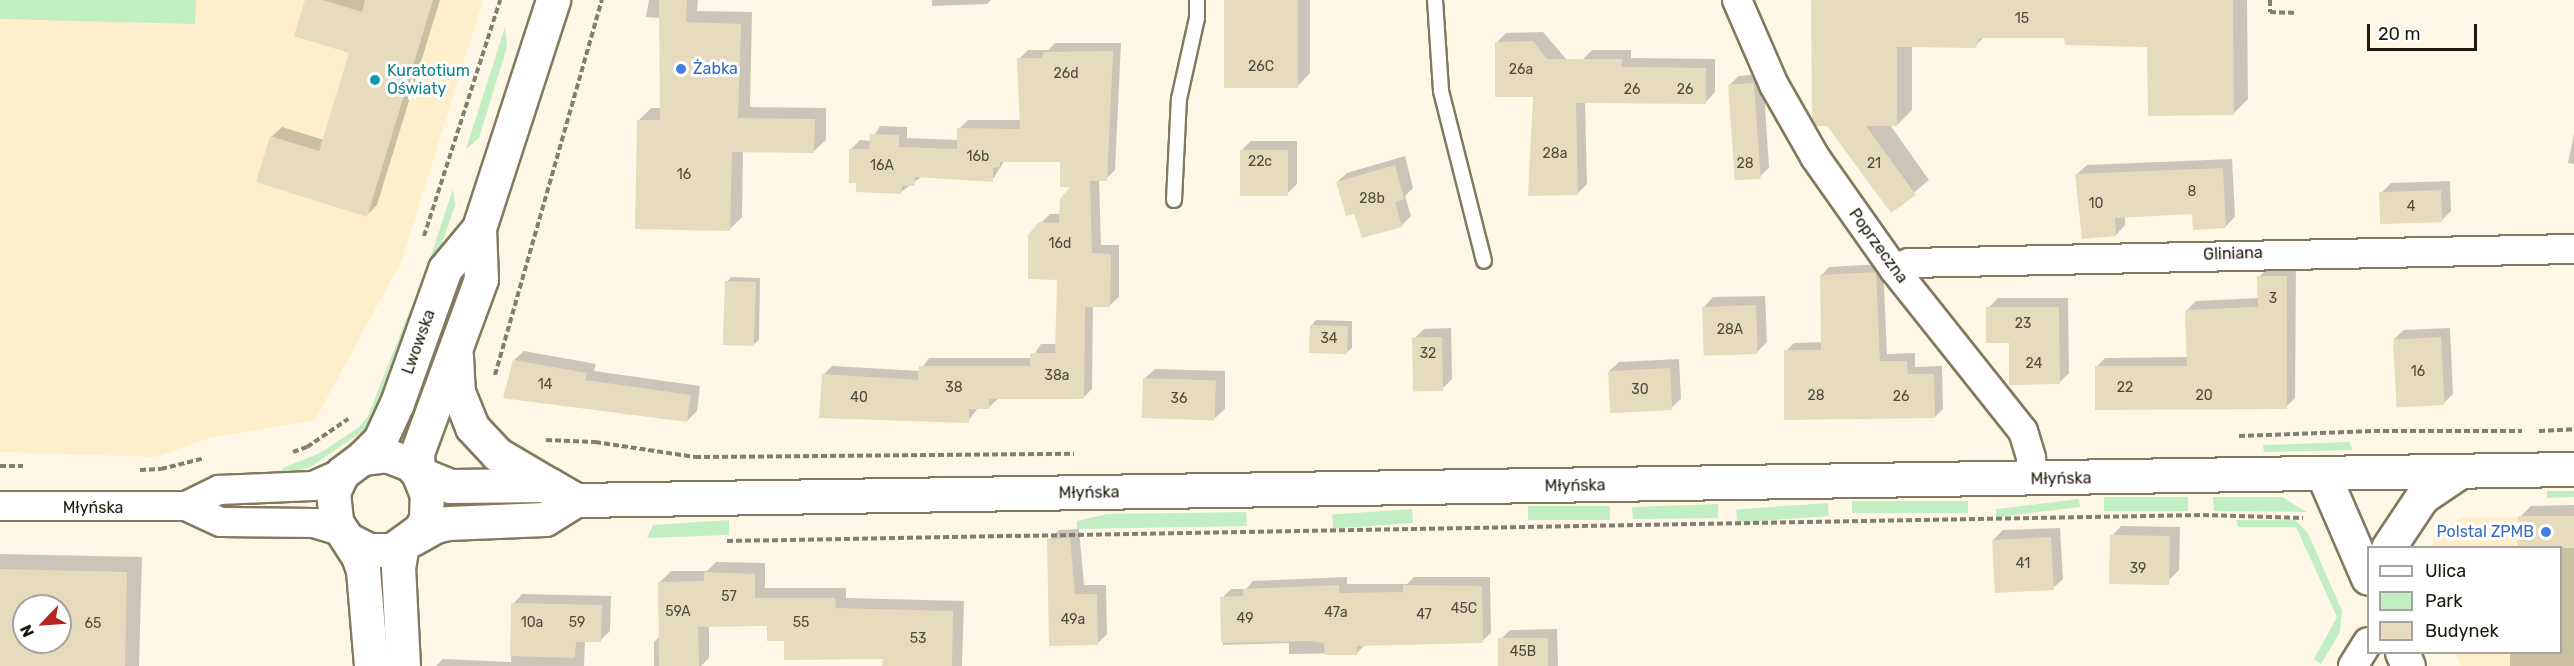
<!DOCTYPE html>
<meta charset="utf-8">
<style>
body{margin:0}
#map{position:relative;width:2574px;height:666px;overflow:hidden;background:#fff7e5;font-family:Rubik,sans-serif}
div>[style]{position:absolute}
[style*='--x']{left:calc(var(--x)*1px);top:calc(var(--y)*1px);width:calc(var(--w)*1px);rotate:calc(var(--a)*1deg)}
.built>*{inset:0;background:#feefca}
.green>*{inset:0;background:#c2eec4;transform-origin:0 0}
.shadow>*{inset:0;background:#0003}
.building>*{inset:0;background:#e7dbbe;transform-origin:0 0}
.path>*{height:4px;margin-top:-2px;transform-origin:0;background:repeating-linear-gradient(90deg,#837e6f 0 6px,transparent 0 9px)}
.roads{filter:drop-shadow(2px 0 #84795e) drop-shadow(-2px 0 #84795e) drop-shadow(0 2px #84795e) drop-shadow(0 -2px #84795e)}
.lane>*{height:14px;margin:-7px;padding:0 7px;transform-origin:7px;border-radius:7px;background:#fff}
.street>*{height:28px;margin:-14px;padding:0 14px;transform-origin:14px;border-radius:14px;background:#fff}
.secondary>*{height:33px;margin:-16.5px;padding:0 16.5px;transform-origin:16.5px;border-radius:16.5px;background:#fff}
.dots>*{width:16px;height:16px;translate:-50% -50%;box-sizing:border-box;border:3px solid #fff;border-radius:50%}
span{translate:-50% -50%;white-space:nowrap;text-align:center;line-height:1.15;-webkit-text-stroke:6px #fff;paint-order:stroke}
.number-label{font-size:14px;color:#504a3b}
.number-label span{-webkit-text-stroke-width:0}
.shop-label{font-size:16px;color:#366cbe}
.left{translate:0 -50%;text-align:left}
.right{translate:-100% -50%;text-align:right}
.culture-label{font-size:16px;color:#0d838f}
.street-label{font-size:16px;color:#1e1a0f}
.legend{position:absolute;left:2367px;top:546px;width:195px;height:108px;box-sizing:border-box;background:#fff;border:2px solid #a5a39f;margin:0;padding:8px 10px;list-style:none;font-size:18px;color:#1e1a0f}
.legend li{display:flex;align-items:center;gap:12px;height:30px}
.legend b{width:30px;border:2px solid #a5a39f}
.north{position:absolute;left:12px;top:594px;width:60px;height:60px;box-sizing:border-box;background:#fff;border:2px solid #a5a39f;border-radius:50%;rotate:245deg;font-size:16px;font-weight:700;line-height:24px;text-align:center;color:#1e1a0f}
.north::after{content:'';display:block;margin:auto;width:21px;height:27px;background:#b5261e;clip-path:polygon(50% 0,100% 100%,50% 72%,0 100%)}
.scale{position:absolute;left:2367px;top:24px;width:110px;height:27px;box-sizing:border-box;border:3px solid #1e1a0f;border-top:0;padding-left:8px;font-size:18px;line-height:21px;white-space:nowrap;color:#1e1a0f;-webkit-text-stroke:4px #fff;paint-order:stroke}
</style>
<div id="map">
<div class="built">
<div style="clip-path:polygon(0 0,483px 0,402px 260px,315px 420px,212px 437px,156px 457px,0 452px)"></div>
<div style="clip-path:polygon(2574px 516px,2574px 666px,2461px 666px,2455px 653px,2560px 652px,2560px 548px,2430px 548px,2437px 534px,2460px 518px)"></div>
</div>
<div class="green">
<div style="clip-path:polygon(0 0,196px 0,195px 24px,0 19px)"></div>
<div style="clip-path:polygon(505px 27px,507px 47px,479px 138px,466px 149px)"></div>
<div style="clip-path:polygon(453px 189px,455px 205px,435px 263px,429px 262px)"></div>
<div style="clip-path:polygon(419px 304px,373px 424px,309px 468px,279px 474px,283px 468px,320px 453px,358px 428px,368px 416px,411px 307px)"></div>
<div style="clip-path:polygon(2349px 442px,2353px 450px,2264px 452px,2263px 445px)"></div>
<div style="clip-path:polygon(2547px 491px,2574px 491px,2574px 497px,2547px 498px)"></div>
<div style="left:2188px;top:497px;width:14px;height:84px;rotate:90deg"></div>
<div style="clip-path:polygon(2213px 497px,2282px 497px,2307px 512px,2214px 511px)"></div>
<div style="left:2079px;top:499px;width:8px;height:84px;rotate:83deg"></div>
<div style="left:1968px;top:501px;width:12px;height:116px;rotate:90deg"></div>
<div style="left:1828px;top:503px;width:13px;height:92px;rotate:86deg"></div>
<div style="clip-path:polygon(1718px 504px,1718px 518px,1633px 519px,1632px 507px)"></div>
<div style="left:1610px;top:506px;width:14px;height:82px;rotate:90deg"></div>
<div style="left:1412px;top:509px;width:14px;height:80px;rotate:86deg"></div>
<div style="clip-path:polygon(1246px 512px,1247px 526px,1077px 529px,1077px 521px,1107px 514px)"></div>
<div style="clip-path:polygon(729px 520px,729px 535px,647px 538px,653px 525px)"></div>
<div style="clip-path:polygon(2236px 520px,2295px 520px,2308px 533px,2342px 611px,2340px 632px,2321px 664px,2314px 659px,2337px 617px,2296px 527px,2238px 527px)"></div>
<div style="clip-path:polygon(523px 533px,523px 539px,443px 542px,456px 536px)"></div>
</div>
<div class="shadow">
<div style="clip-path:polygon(306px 0,440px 0,377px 205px,367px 215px,271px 137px,282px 127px,324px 140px,351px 52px)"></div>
<div style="clip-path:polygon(649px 0,698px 0,697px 11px,752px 12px,750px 107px,826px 108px,826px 140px,813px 152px,743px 151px,742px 217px,730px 229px,639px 120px,651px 108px,661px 108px,660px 18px,646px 17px)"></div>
<div style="clip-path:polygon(932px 0,991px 0,987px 4px,932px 6px)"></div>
<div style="clip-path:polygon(1256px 0,1310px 0,1310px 73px,1298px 86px)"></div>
<div style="clip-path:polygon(1812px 0,2247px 0,2248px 99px,2233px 114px,2148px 46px,2066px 36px,1985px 36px,1975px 46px,1912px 45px,1912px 110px,1897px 125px,1890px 125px,1929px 180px,1892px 211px)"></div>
<div style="clip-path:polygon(1543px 32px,1585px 81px,1582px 60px,1592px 50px,1631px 50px,1631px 58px,1715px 59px,1715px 92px,1706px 102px,1585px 102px,1587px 184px,1577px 194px,1534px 95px,1496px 43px,1506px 33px)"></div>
<div style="clip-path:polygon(1055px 43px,1121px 43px,1115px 170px,1106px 179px,1099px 179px,1101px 245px,1119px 245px,1119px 297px,1109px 306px,1093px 306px,1092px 389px,1083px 398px,998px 399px,988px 408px,978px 408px,968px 421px,823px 375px,832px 366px,920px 371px,929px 358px,1032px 358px,1041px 344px,1057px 344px,1059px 278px,1040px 224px,1050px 214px,1061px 214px,1073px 186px,1062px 161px,1005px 160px,992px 181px,923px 176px,901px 192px,851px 149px,860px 140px,871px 141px,880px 126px,907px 127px,907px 138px,959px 140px,959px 129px,968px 120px,1021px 120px,1019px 59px,1028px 50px,1048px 50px)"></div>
<div style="clip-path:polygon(1763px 74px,1769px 168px,1759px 177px,1729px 85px,1739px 76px)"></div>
<div style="clip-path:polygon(2574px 134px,2574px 164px,2568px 163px)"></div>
<div style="clip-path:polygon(1251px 141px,1297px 141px,1297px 184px,1287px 194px,1241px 151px)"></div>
<div style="clip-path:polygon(1405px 156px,1413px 188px,1405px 196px,1411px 216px,1401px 226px,1355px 212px,1337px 182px,1347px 173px)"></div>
<div style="clip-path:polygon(2232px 159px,2235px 217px,2225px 227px,2193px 212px,2125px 216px,2125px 225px,2116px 235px,2077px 174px,2087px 165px)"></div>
<div style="clip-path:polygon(2450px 181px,2451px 211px,2442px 220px,2381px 193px,2391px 183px)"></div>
<div style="clip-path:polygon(1883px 264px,1887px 354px,1915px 353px,1915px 367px,1942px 366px,1943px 409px,1935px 417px,1786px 351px,1794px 343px,1823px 342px,1821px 276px,1829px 267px)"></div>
<div style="clip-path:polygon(2296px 267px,2295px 398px,2286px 407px,2096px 367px,2105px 358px,2188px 357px,2187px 310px,2196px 301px,2259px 298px,2259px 277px,2268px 268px)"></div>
<div style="clip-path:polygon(731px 277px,760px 278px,759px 340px,754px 344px,727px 282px)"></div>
<div style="clip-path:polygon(1765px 296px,1767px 342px,1757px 352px,1704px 307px,1713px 297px)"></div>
<div style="clip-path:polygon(1998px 298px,2068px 298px,2069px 373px,2059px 383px,2011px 341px,1988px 308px)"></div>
<div style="clip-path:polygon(1316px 320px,1352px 321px,1352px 348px,1347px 352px,1312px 325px)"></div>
<div style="clip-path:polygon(1451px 328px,1452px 379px,1442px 389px,1414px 339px,1424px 329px)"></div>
<div style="clip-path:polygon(2450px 328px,2453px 394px,2443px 404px,2394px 339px,2404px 330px)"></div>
<div style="clip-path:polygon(524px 351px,596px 364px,594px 371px,700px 386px,697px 411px,687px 421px,514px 360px)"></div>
<div style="clip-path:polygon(1679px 359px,1681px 399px,1671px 408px,1609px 371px,1619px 362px)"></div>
<div style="clip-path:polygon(1155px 369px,1225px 371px,1225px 409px,1215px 418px,1145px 378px)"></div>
<div style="clip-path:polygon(2574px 505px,2574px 666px,2510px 666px,2510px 652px,2560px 652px,2560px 548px,2519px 518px,2531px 506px)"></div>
<div style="clip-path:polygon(2121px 526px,2180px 527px,2179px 570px,2169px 580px,2111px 583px,2112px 536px)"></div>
<div style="clip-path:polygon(2060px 528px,2063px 579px,2053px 588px,1993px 540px,2003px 530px)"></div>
<div style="clip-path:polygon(1079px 529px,1084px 585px,1106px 585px,1107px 634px,1097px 644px,1049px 540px,1059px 530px)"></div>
<div style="clip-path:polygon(evenodd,0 554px,142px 557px,139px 666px,0 666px,0 554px,24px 606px,60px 606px,60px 642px,24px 642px,24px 606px)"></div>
<div style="clip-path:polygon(716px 562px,765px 563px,765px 588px,846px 588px,846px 598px,964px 601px,962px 666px,884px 666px,884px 658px,785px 639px,769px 625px,709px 625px,709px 658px,701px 666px,654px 666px,654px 642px,660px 636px,660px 582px,671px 571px,707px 571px)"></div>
<div style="clip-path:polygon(1347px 577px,1347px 584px,1407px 584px,1414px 577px,1490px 577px,1491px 633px,1482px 641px,1365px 645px,1357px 653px,1289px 654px,1289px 643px,1223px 645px,1222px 598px,1231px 589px,1246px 589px,1253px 581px)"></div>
<div style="clip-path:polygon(522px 594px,611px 596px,610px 631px,600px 641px,585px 641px,584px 666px,436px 666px,443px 659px,511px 662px,513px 604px)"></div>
<div style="clip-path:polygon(1557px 629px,1558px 666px,1501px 666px,1500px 640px,1510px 630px)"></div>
</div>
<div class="building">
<div style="clip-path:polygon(305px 0,323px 0,362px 12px,365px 0,433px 0,367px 217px,256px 182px,270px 136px,319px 151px,349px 53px,294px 36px)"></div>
<div style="clip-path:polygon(659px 0,687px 0,686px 22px,741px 24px,738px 118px,815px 119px,814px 153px,732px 152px,730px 231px,635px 229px,637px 120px,660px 120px)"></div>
<div style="left:1224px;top:0;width:74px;height:88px"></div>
<div style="clip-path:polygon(1811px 0,2233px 0,2234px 115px,2148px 116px,2147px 47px,2065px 45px,2064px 38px,1979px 38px,1976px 48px,1897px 47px,1897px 126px,1866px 126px,1916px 195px,1891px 213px,1827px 126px,1816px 126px,1812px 118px)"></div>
<div style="clip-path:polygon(1533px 41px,1547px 59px,1622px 59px,1622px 67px,1706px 68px,1706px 104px,1576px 103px,1578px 195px,1528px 196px,1533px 97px,1495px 97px,1495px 42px)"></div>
<div style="clip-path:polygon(1113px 51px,1107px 181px,1090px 181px,1092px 253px,1111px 254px,1110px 307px,1085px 307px,1084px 399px,989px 399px,989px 409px,969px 409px,969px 423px,819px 418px,822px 374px,918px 380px,919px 366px,1030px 366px,1030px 353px,1055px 353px,1057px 280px,1028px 279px,1028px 235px,1039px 222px,1059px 223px,1060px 199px,1070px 187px,1060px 187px,1060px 162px,1000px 162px,1000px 167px,993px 168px,993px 182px,915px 177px,915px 186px,902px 186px,901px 194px,856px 192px,856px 183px,849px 183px,849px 149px,869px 149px,870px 134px,899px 135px,899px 147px,957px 149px,957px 128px,1020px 129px,1017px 58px,1042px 58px,1044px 52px)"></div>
<div style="left:1754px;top:83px;width:96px;height:26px;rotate:86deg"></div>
<div style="left:1240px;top:150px;width:48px;height:46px"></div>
<div style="clip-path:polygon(1395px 165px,1404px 199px,1395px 202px,1402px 227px,1362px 238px,1354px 214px,1346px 216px,1336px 182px)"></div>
<div style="clip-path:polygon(2223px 168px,2226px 228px,2193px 230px,2192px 214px,2115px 218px,2116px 236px,2082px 239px,2075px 174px)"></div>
<div style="left:2441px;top:190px;width:32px;height:62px;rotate:88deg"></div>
<div style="clip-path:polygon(1876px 272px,1880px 361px,1907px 361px,1908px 374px,1934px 374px,1935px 418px,1784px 420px,1784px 350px,1821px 350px,1820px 275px)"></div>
<div style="clip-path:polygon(2257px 276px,2287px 276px,2287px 409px,2095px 410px,2095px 366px,2187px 366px,2185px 310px,2258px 307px)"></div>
<div style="left:725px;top:281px;width:31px;height:64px;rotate:2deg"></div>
<div style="left:1756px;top:305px;width:49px;height:54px;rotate:88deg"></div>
<div style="clip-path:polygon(1986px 307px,2059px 307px,2060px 384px,2009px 385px,2009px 343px,1986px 343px)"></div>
<div style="left:1310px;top:325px;width:38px;height:28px;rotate:2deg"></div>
<div style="left:1442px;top:337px;width:54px;height:30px;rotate:89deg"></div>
<div style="left:2441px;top:337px;width:68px;height:48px;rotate:87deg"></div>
<div style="clip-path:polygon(513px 360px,587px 373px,585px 380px,691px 395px,687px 422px,503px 398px)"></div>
<div style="left:1670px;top:368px;width:42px;height:62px;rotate:87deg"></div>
<div style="left:1143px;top:378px;width:73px;height:40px;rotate:2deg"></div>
<div style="left:2574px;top:516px;width:32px;height:56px;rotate:90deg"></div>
<div style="left:2110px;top:535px;width:60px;height:49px;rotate:1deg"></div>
<div style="left:2051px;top:537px;width:53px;height:59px;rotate:87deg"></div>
<div style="clip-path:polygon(1070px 538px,1075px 594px,1097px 594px,1098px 645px,1049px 646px,1047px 539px)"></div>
<div style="clip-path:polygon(evenodd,0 569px,127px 572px,125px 666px,0 666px,0 569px,24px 606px,60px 606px,60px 642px,24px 642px,24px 606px)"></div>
<div style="clip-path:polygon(704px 572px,755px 574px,755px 598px,835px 598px,836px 608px,953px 611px,952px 666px,882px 666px,883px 659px,784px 660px,784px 641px,767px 641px,767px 626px,698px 627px,699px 666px,659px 666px,658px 582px,704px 581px)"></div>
<div style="clip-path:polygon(1339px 585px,1339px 593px,1403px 592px,1403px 585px,1482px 586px,1483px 643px,1357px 646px,1357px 655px,1325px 655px,1324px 643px,1308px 641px,1221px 643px,1220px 597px,1243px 596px,1243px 589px)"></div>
<div style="clip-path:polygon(511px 603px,602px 605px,601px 642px,576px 642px,575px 658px,510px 656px)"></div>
<div style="left:1548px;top:638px;width:28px;height:50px;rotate:90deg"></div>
</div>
<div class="path">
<div style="--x:2270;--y:0;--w:12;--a:90"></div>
<div style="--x:2270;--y:12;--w:26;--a:2"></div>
<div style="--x:424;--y:236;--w:248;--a:-72.1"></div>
<div style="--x:495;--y:375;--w:390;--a:-74.1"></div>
<div style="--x:2539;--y:431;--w:35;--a:-3"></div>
<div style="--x:2239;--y:436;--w:135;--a:-2.1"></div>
<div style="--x:2374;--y:431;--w:148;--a:0"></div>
<div style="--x:546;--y:440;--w:49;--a:2.3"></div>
<div style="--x:595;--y:442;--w:101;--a:8.5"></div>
<div style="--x:695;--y:457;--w:379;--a:-0.5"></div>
<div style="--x:293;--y:452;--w:15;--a:-20"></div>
<div style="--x:307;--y:447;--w:50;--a:-34.3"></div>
<div style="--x:0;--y:466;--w:23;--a:0"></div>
<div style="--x:140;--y:470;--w:21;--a:-3"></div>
<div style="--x:161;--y:469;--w:45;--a:-14"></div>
<div style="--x:727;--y:541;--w:1476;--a:-1.01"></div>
<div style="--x:2203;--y:515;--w:100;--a:1.7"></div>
</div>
<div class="roads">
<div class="lane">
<div style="--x:1435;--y:0;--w:91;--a:86.2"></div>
<div style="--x:1441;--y:91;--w:175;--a:75.8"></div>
<div style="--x:1174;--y:200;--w:101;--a:-87.2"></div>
<div style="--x:1179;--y:99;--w:83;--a:-77.5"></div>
<div style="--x:1197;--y:18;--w:18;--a:-90"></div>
</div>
<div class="street">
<div style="--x:1737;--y:0;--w:93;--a:66.5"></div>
<div style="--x:1774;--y:85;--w:83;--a:60.3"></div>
<div style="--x:1815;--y:157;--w:137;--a:54.8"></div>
<div style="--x:1894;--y:269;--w:207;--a:51.5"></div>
<div style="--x:2023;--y:431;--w:28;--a:73"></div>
<div style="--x:2031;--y:458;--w:22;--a:87"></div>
<div style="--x:1894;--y:269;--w:16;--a:-22"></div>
<div style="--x:1909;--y:263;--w:665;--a:-1.21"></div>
<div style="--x:0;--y:506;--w:186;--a:0"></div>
<div style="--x:186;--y:506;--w:38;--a:25"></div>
<div style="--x:221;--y:522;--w:93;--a:0.6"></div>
<div style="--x:314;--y:523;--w:28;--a:17"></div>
<div style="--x:186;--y:506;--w:37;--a:-26"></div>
<div style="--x:219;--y:490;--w:94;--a:-2.4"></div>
<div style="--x:313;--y:486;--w:32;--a:-24"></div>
<div style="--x:2353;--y:666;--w:28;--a:-58"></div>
</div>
<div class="secondary">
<div style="--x:479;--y:228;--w:51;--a:87.8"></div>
<div style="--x:481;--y:279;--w:185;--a:110.2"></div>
<div style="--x:417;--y:453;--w:20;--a:87"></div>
<div style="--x:418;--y:473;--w:35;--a:22"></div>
<div style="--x:451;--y:486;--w:99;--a:-0.6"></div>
<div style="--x:550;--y:485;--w:30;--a:30"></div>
<div style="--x:576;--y:500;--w:1998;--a:-0.89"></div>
<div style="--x:456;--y:356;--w:36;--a:87"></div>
<div style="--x:458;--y:392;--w:38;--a:68"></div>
<div style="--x:472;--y:427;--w:37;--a:47"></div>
<div style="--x:497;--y:454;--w:59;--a:30.5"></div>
<div style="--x:362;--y:458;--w:25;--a:-45"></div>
<div style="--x:380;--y:440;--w:41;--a:-65.3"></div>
<div style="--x:397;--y:403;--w:142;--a:-70.3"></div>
<div style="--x:445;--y:269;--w:53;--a:-50.3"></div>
<div style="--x:479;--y:228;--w:240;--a:-72"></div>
<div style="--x:2323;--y:474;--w:113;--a:66.6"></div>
<div style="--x:412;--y:539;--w:26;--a:-29"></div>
<div style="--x:435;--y:526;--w:13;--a:-13"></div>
<div style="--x:448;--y:523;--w:97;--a:-2.4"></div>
<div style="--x:545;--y:519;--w:36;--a:-32"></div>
<div style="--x:349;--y:540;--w:22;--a:27"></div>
<div style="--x:369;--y:550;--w:23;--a:0"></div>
<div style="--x:392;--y:550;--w:34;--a:-36"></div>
<div style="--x:420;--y:530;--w:13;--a:-61"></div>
<div style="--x:426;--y:519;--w:24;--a:-88"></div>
<div style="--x:427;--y:495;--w:24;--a:-112"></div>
<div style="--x:418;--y:473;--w:12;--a:-132"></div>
<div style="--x:410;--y:464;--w:25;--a:-159"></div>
<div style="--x:387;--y:455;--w:25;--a:173"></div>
<div style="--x:362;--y:458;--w:25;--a:143"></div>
<div style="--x:342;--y:473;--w:21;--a:115"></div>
<div style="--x:333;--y:492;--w:30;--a:84"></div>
<div style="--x:336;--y:522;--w:40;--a:57.1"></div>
<div style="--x:358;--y:556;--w:15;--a:70"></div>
<div style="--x:363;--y:570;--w:96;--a:85.2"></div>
<div style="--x:402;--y:545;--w:22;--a:100"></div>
<div style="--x:398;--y:567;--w:99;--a:87.1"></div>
<div style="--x:2388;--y:548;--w:61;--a:-56.3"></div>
<div style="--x:2422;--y:497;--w:45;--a:-34"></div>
<div style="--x:2402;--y:652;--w:15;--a:67"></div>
</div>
</div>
<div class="dots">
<div style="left:681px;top:69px;background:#3f7fe0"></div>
<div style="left:375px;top:80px;background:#0f9aa8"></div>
<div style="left:2546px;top:532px;background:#3f7fe0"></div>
</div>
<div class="number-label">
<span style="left:2022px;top:19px">15</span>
<span style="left:1261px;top:67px">26C</span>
<span style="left:1521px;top:70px">26a</span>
<span style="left:1066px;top:74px">26d</span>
<span style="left:1632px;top:90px">26</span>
<span style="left:1685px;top:90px">26</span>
<span style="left:1555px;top:154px">28a</span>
<span style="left:978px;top:157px">16b</span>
<span style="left:1260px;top:162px">22c</span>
<span style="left:1745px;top:164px">28</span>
<span style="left:1874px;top:164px">21</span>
<span style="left:882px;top:166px">16A</span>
<span style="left:684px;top:175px">16</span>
<span style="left:2192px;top:192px">8</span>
<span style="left:1372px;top:199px">28b</span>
<span style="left:2096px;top:204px">10</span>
<span style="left:2411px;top:207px">4</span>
<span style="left:1060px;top:244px">16d</span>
<span style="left:2273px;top:299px">3</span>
<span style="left:2023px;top:324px">23</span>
<span style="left:1730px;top:330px">28A</span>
<span style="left:1329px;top:339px">34</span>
<span style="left:1428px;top:354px">32</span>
<span style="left:2034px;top:364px">24</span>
<span style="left:2418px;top:372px">16</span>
<span style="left:1057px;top:376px">38a</span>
<span style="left:545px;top:385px">14</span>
<span style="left:954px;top:388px">38</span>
<span style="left:2125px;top:388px">22</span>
<span style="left:1640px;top:390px">30</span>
<span style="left:1816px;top:396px">28</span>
<span style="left:2204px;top:396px">20</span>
<span style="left:1901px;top:397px">26</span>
<span style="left:859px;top:398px">40</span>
<span style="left:1179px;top:399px">36</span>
<span style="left:2023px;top:564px">41</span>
<span style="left:2138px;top:569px">39</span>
<span style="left:729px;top:597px">57</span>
<span style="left:1464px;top:609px">45C</span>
<span style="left:678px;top:612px">59A</span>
<span style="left:1336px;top:613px">47a</span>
<span style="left:1424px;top:615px">47</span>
<span style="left:1245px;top:619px">49</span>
<span style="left:1073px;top:620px">49a</span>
<span style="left:532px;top:623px">10a</span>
<span style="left:577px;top:623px">59</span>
<span style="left:801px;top:623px">55</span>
<span style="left:93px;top:624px">65</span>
<span style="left:918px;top:639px">53</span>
<span style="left:1523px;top:652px">45B</span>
</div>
<div class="shop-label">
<span class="left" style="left:693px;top:69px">Żabka</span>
<span class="right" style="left:2534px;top:532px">Polstal ZPMB</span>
</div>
<div class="culture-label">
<span class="left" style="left:387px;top:80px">Kuratotium<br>Oświaty</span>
</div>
<div class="street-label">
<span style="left:1878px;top:246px;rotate:54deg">Poprzeczna</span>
<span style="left:2233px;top:254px;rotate:-2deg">Gliniana</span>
<span style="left:419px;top:342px;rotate:-70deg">Lwowska</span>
<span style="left:2061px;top:479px;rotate:-1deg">Młyńska</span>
<span style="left:1575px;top:486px;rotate:-1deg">Młyńska</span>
<span style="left:1089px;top:493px;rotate:-1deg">Młyńska</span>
<span style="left:93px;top:508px">Młyńska</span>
</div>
<ul class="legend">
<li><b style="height:8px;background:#fff"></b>Ulica</li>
<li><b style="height:16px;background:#c2eec4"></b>Park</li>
<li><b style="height:16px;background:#e7dbbe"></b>Budynek</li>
</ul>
<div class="north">N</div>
<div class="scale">20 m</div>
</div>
